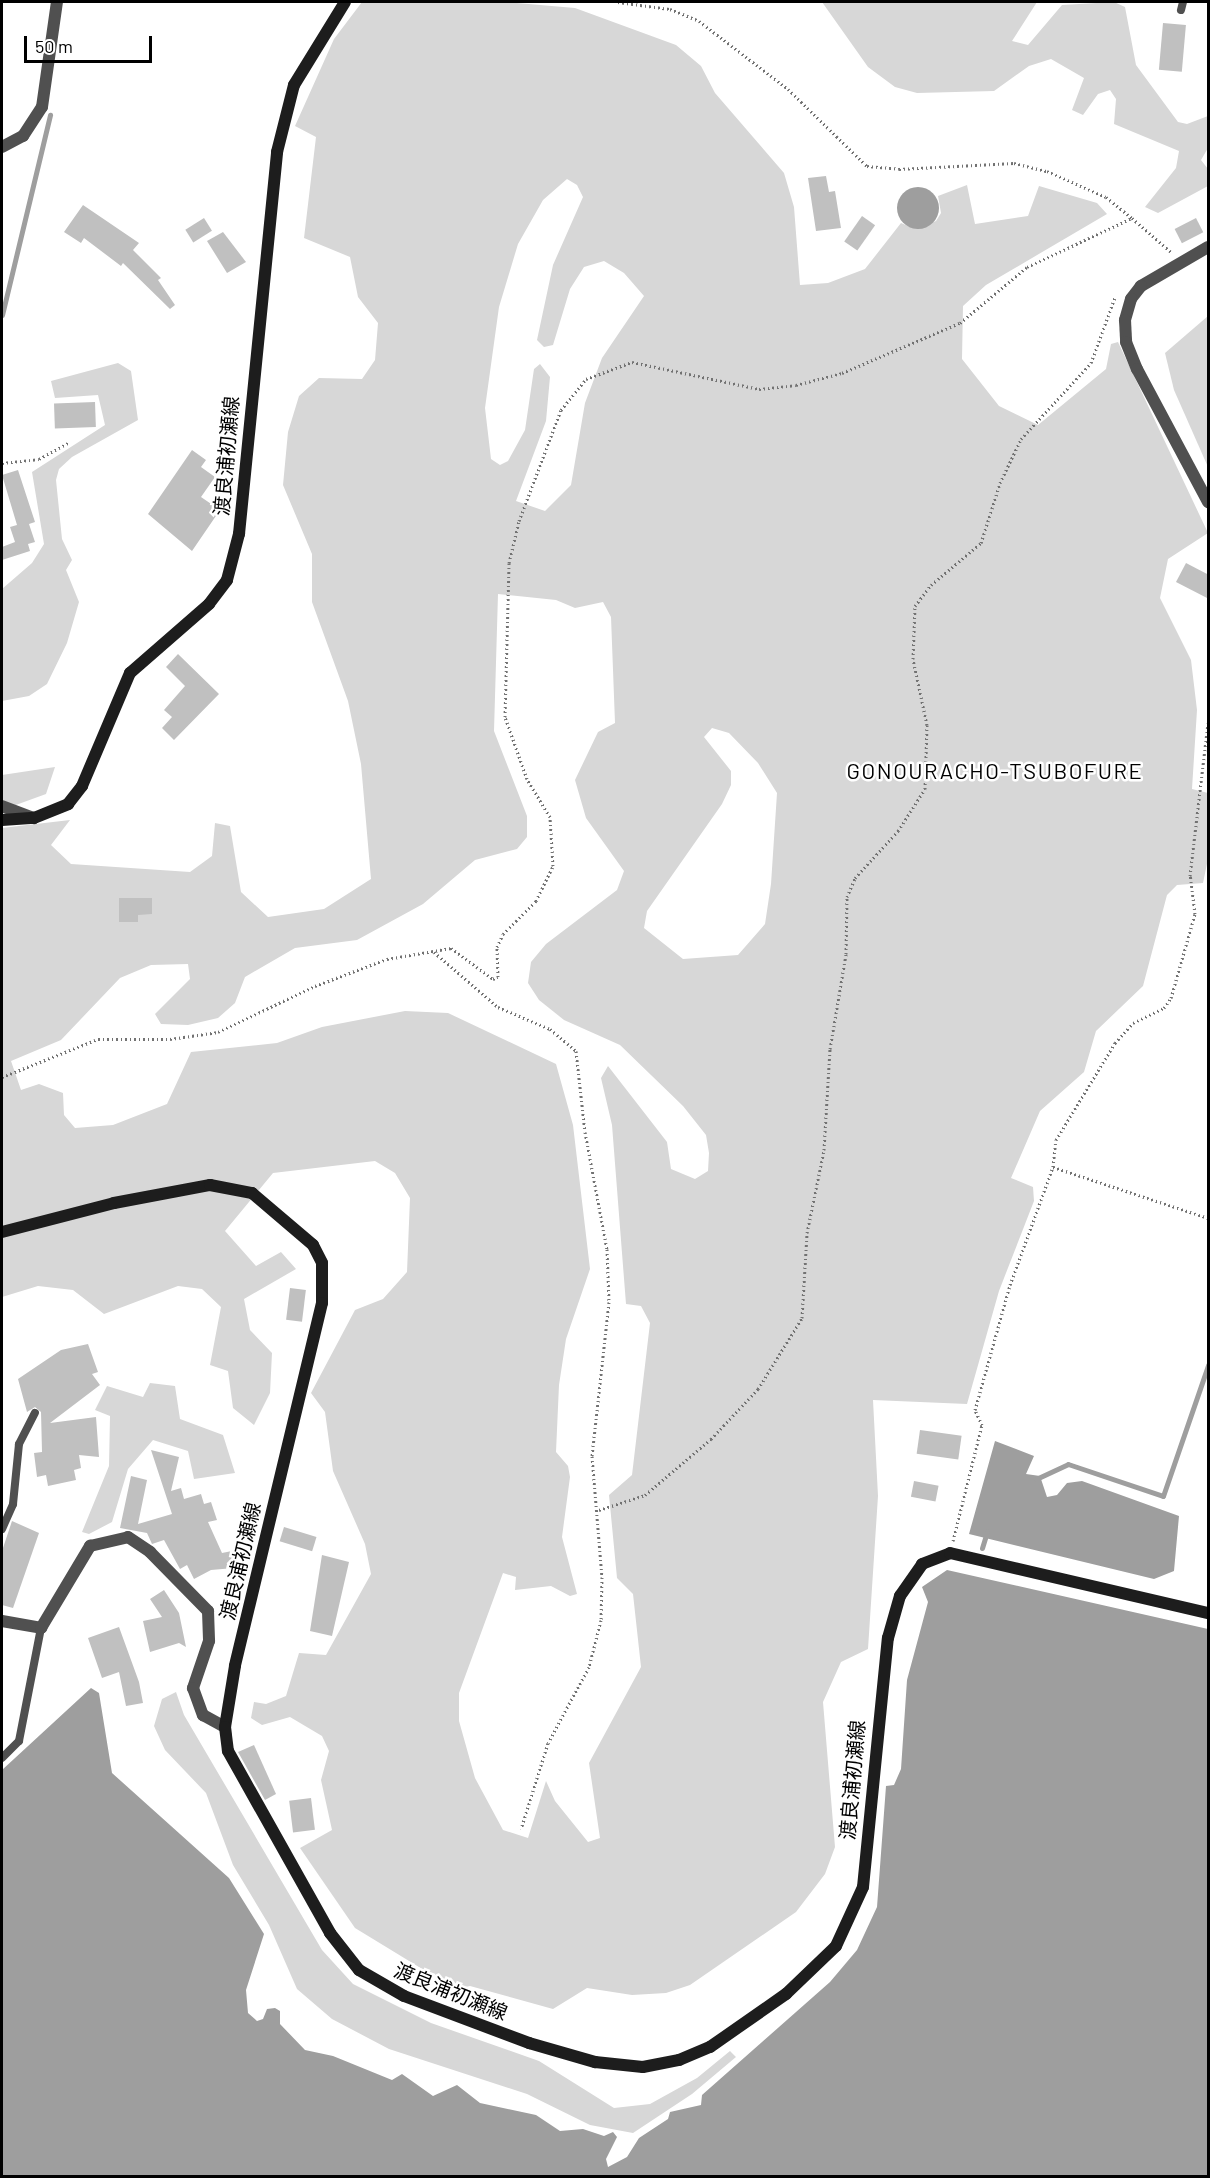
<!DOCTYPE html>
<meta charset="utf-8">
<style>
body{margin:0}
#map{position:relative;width:1210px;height:2178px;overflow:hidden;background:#fff;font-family:Barlow,"Noto Sans JP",sans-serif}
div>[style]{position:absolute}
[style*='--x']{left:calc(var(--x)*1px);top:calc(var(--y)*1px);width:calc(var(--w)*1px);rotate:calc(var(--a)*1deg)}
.green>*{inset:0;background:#d7d7d7}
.water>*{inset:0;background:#9e9e9e}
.round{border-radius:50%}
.stream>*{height:5px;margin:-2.5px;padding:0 2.5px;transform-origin:2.5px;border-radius:2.5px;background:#9e9e9e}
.building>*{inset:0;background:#c0c0c0;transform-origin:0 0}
.path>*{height:3px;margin-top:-1.5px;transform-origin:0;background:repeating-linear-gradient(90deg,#727272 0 1.5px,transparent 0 4.5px)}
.lane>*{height:8px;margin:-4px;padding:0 4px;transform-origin:4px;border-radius:4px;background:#505050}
.street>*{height:12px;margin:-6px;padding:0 6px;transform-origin:6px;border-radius:6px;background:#505050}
.secondary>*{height:12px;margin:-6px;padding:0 6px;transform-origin:6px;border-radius:6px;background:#1d1d1d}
span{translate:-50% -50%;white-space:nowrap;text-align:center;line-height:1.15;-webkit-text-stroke:5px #fff;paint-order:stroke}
.street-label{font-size:20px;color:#000}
.quarter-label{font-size:22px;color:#000;letter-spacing:1.5px}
.frame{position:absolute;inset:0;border:3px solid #000;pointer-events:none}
.scale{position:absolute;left:24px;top:36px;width:128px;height:27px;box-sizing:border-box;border:3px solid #000;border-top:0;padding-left:8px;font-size:18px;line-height:21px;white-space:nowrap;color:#000;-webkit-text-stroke:4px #fff;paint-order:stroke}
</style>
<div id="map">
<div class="green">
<div style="clip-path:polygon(evenodd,362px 2px,504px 2px,575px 8px,676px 45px,701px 66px,715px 93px,784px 173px,794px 207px,800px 285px,828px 283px,865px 269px,901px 223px,915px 229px,936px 221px,941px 213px,938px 196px,967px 185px,975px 224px,1028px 216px,1039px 186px,1097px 203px,1107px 214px,986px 285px,963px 306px,962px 359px,999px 406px,1038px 425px,1106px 369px,1111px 344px,1118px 342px,1208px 533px,1168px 559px,1160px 598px,1191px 660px,1197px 710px,1192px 789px,1208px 793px,1208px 859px,1203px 883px,1177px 885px,1167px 895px,1143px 986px,1096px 1031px,1084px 1072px,1040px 1111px,1011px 1178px,1033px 1187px,1034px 1201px,999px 1291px,967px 1404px,873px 1400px,878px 1496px,868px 1649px,841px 1662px,823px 1702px,835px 1847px,825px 1874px,796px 1912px,690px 1985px,666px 1993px,632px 1995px,587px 1988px,553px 2009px,470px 1986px,455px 1989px,355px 1928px,300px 1848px,332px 1830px,321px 1780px,329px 1751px,322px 1736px,290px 1717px,262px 1725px,251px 1718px,254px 1702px,266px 1704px,286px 1696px,299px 1653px,326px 1655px,371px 1574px,365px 1544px,333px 1471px,325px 1412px,311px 1393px,355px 1310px,383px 1299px,407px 1272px,410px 1198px,395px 1173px,375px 1161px,273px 1173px,225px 1231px,256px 1266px,281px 1252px,296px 1269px,244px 1299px,250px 1330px,272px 1353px,270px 1393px,254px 1425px,233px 1408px,228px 1371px,210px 1365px,221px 1307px,202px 1289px,178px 1286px,104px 1314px,73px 1290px,38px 1286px,2px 1297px,2px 828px,70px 820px,51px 845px,71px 864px,190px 872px,212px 856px,215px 823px,230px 826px,241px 892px,268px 917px,324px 909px,371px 879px,361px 764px,348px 701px,312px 602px,312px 554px,283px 485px,288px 432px,299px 396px,319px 378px,362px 379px,375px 360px,378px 323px,358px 297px,350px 257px,304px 238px,316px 137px,295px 126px,334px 39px,362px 2px,567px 179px,577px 185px,583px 197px,553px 265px,537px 340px,544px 347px,553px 345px,570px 289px,584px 267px,604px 261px,624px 273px,644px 296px,602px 358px,585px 403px,571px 485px,545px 511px,516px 501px,546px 421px,550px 377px,540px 364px,534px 369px,525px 430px,508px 461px,500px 465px,491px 459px,485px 408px,499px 307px,518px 244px,543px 200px,567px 179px,362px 2px,498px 594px,556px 600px,575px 608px,603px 602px,611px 617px,615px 723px,598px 732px,575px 780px,586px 818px,624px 871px,617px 890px,546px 944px,531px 962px,528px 983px,539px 1000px,564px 1020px,620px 1045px,683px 1106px,706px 1135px,709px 1153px,708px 1171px,695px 1179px,671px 1169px,667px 1142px,608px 1066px,601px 1078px,612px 1125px,626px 1304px,641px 1306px,650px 1323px,632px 1475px,609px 1495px,617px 1578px,633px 1594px,641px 1667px,589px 1763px,600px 1838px,588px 1842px,555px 1801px,546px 1781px,528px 1838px,503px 1830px,475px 1778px,459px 1721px,459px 1693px,503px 1573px,516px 1577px,515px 1590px,551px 1586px,570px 1596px,577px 1594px,562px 1537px,570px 1477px,568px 1466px,556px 1452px,559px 1385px,566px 1339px,590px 1269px,573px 1125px,556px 1064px,448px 1013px,405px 1011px,322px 1027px,277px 1043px,191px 1052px,167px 1104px,113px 1125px,75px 1128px,64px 1115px,63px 1093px,39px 1084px,21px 1090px,11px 1061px,61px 1040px,120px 978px,151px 965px,188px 964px,190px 979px,155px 1014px,161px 1024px,188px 1025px,218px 1018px,235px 1003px,245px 977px,295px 948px,357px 940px,423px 904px,475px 860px,517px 849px,527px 837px,527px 816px,494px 731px,498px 594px,362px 2px,712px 728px,729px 733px,758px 763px,777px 793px,771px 884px,765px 924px,738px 955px,683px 959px,644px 928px,647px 911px,722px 804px,731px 785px,731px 771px,704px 737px,712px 728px)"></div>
<div style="clip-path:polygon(822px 2px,1037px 2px,1012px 41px,1028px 45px,1062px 5px,1114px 2px,1125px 7px,1136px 65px,1178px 122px,1187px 124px,1208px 116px,1208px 148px,1201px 160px,1208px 169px,1208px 186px,1158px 213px,1145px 207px,1176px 168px,1179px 151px,1114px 124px,1116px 99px,1110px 90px,1098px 94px,1083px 115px,1072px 110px,1084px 78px,1051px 59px,1029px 66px,994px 91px,917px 93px,895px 87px,868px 67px)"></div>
<div style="clip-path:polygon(1208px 316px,1208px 467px,1174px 390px,1165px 353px)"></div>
<div style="clip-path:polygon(118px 363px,131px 371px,138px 420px,72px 457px,59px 469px,56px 480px,62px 539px,72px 560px,66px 570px,79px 602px,67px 643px,47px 684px,29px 696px,2px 701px,2px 589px,32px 563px,44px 544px,32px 472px,105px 425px,98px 395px,55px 398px,51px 381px)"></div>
<div style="clip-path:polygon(55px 767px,46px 794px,2px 810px,2px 775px)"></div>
<div style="clip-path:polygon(150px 1383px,175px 1386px,180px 1419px,223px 1435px,235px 1473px,194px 1479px,188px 1451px,153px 1440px,128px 1469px,112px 1522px,89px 1534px,82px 1532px,109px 1466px,110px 1416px,95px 1410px,107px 1386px,143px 1397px)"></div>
<div style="clip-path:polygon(176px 1692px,184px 1715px,322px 1950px,353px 1984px,431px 2023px,539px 2061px,614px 2108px,650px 2104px,697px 2078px,730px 2051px,736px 2057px,692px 2094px,633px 2133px,590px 2125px,527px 2094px,389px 2049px,332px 2019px,297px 1989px,269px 1925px,233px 1865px,206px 1793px,165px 1750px,154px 1726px,162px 1699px)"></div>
</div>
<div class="water">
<div class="round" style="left:897px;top:187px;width:42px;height:42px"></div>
<div style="clip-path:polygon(995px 1441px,1034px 1456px,1026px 1474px,1040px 1476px,1047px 1497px,1057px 1495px,1067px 1483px,1082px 1481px,1179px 1516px,1174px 1571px,1154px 1579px,969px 1534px)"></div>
<div style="clip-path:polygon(947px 1570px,1208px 1629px,1208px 2176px,2px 2176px,2px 1770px,91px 1688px,99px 1693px,112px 1773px,229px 1878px,264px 1934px,246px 1990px,248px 2013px,257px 2021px,263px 2019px,267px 2009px,275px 2008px,280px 2011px,280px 2024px,305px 2050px,333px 2056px,392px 2080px,402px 2074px,433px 2096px,457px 2085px,480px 2103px,536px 2115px,560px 2131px,583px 2129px,604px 2136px,613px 2132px,617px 2137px,606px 2159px,608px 2167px,627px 2157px,639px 2138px,668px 2119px,670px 2112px,701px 2105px,702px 2095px,830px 1982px,857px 1950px,877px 1907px,886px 1786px,894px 1785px,901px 1769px,907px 1680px,928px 1602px,922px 1587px)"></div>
</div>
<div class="stream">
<div style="--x:2;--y:315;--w:206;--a:-76.5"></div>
<div style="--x:1036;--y:1479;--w:35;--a:-25"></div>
<div style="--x:1068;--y:1464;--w:100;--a:18.6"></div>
<div style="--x:1163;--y:1496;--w:139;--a:-71"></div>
<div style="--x:982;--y:1548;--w:17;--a:-73"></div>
</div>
<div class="building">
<div style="left:1163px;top:23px;width:23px;height:47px;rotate:5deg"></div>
<div style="clip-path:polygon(826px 176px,829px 192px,835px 191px,841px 228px,816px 231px,808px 178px)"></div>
<div style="clip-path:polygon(83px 205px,139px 243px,133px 250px,161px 278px,158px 280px,175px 305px,170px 309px,123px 263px,121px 266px,84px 238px,81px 243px,64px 232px)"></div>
<div style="left:862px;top:216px;width:16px;height:31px;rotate:35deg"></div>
<div style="left:204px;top:218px;width:15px;height:22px;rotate:58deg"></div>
<div style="left:1196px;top:218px;width:16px;height:24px;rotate:63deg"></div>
<div style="clip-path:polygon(223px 232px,246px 262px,227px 273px,207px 241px)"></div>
<div style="left:95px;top:402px;width:25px;height:41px;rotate:88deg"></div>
<div style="clip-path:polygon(192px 450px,206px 460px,201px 467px,215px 477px,201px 497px,220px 510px,192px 551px,148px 514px)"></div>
<div style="clip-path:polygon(18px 470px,35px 522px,29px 524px,35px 542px,28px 544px,30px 551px,2px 560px,2px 547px,15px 542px,10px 527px,17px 525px,2px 475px)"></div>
<div style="clip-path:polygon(1186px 563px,1209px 575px,1209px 599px,1176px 582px)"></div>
<div style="clip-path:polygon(178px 654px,219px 694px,174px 740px,162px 728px,172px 717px,164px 710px,185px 686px,166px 667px)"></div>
<div style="clip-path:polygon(119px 898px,152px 898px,152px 914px,138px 915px,138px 922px,119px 922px)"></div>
<div style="left:290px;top:1288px;width:16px;height:32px;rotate:7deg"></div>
<div style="clip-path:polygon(88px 1344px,98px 1372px,92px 1374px,100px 1385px,50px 1423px,96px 1417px,99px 1457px,79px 1455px,81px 1468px,74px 1470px,76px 1480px,48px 1486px,46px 1475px,37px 1477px,34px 1453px,42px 1452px,41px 1412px,35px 1407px,27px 1412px,18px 1379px,61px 1350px)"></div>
<div style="left:920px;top:1430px;width:42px;height:24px;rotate:8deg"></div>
<div style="clip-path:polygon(151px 1450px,179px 1457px,171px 1491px,181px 1488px,184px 1499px,201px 1494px,204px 1504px,211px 1502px,217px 1520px,208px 1522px,222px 1553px,232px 1551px,234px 1568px,211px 1570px,194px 1579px,187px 1565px,180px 1569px,164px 1540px,152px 1544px,147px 1533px,120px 1528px,131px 1476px,147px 1480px,138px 1524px,172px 1514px)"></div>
<div style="left:914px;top:1481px;width:25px;height:16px;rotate:11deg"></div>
<div style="clip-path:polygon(12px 1521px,39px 1533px,13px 1608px,2px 1605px,2px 1551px)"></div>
<div style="left:284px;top:1527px;width:34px;height:15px;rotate:17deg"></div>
<div style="clip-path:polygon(322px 1555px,349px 1562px,332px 1636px,310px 1631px)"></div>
<div style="clip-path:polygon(164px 1590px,179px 1613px,186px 1647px,179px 1643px,150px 1652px,143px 1621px,162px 1617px,150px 1599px)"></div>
<div style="clip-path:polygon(119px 1627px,139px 1682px,143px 1703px,126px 1706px,119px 1672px,102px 1678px,88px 1638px)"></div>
<div style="clip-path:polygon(254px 1745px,276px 1794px,265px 1800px,238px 1752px)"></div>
<div style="left:311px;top:1798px;width:32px;height:22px;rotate:83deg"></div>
</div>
<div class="path">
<div style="--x:618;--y:2;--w:52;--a:7.7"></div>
<div style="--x:670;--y:9;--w:31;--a:22"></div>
<div style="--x:699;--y:21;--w:112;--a:37.4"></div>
<div style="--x:788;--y:89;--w:110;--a:44.3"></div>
<div style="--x:867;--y:166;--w:32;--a:5"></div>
<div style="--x:899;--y:169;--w:115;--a:-3"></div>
<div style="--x:1014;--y:163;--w:34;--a:14"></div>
<div style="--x:1047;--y:171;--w:64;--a:23.8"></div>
<div style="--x:1106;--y:197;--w:33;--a:39"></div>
<div style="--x:2;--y:463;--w:37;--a:-6"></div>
<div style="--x:39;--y:459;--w:35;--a:-29"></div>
<div style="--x:434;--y:952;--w:84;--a:40.7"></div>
<div style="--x:498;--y:1007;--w:56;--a:22.9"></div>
<div style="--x:550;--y:1029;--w:34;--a:40"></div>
<div style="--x:576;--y:1051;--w:81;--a:83.7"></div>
<div style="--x:585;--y:1132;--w:119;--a:79.4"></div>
<div style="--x:607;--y:1249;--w:53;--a:87.8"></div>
<div style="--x:609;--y:1302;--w:155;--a:96.3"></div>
<div style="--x:592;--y:1456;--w:121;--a:85.3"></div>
<div style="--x:602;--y:1577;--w:43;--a:91.3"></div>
<div style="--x:601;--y:1620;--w:49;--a:104.3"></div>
<div style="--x:589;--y:1667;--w:86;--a:118.3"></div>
<div style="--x:548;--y:1743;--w:90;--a:107.4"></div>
<div style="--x:2;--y:1077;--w:103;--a:-21.6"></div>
<div style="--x:98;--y:1039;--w:72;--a:0"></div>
<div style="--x:170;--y:1039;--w:49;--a:-8.3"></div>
<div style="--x:218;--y:1032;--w:107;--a:-25.4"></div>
<div style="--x:315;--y:986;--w:77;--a:-20.6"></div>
<div style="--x:387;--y:959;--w:65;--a:-9.8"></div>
<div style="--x:451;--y:948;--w:52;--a:36.4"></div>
<div style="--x:493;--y:979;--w:5;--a:-22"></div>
<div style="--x:498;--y:977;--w:30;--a:-92"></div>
<div style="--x:497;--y:947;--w:14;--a:-65"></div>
<div style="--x:503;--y:934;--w:47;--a:-45"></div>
<div style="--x:536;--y:901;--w:39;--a:-64"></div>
<div style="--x:553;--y:866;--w:49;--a:-93.5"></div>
<div style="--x:550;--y:817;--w:44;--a:-121.2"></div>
<div style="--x:527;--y:779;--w:66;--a:-109.5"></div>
<div style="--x:505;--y:717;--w:154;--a:-88.5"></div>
<div style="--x:509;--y:563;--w:43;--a:-76.6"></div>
<div style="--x:519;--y:521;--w:119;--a:-69.3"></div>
<div style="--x:561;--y:410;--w:40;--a:-51"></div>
<div style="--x:586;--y:379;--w:49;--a:-20.3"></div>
<div style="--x:632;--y:362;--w:130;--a:12"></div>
<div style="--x:759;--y:389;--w:37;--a:-6"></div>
<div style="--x:796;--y:385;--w:48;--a:-14.6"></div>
<div style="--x:842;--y:373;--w:128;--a:-23"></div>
<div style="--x:960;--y:323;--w:87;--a:-39.9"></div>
<div style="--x:1027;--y:267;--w:116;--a:-25"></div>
<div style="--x:1132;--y:218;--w:52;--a:41.1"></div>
<div style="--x:1053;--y:1167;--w:163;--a:18.2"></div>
<div style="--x:599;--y:1510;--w:48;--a:-18.1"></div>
<div style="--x:645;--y:1495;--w:87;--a:-40.3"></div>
<div style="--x:711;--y:1439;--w:69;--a:-46.8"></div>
<div style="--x:758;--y:1389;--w:84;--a:-58.2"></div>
<div style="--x:802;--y:1318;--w:85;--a:-86.6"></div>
<div style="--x:807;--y:1233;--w:85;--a:-78.4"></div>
<div style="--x:824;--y:1150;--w:101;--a:-86.6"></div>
<div style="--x:830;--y:1049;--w:96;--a:-80.4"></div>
<div style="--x:846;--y:954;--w:57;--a:-89"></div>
<div style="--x:847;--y:897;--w:21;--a:-67"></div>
<div style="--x:855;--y:878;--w:64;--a:-47.5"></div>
<div style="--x:898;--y:831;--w:50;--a:-57.3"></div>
<div style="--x:925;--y:789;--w:64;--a:-88.2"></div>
<div style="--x:927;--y:725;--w:67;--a:-102"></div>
<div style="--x:913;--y:659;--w:53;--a:-87.8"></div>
<div style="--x:915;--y:606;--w:26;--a:-53"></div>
<div style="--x:931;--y:585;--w:65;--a:-40"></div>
<div style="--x:981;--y:543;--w:63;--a:-72.4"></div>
<div style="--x:1000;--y:483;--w:49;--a:-64.5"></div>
<div style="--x:1021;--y:439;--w:103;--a:-47.4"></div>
<div style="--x:1091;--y:363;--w:70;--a:-70"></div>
<div style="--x:953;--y:1541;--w:120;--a:-76"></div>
<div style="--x:982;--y:1425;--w:17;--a:-115"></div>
<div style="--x:975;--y:1410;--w:130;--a:-74.4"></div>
<div style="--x:1010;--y:1285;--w:126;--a:-70"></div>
<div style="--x:1053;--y:1167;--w:27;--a:-84"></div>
<div style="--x:1056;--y:1140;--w:114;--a:-58.7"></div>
<div style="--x:1115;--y:1043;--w:27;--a:-48"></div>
<div style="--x:1133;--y:1023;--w:34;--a:-26"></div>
<div style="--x:1164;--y:1008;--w:12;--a:-55"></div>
<div style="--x:1171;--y:998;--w:87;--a:-74.1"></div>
<div style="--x:1195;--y:914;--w:38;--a:-97"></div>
<div style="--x:1190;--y:876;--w:154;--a:-83.3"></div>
</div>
<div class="lane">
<div style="--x:1181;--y:10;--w:8;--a:-76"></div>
<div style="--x:2;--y:1529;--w:27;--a:-66"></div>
<div style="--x:13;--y:1504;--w:60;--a:-84.3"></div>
<div style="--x:19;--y:1444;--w:35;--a:-63"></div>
<div style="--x:2;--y:1758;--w:24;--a:-45"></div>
<div style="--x:19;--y:1741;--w:115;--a:-79"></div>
</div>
<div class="street">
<div style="--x:2;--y:147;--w:24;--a:-28"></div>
<div style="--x:23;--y:136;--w:35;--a:-57"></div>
<div style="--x:42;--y:107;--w:106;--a:-81.9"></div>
<div style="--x:1208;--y:247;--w:78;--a:149.8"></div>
<div style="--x:1141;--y:286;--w:16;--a:128"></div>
<div style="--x:1131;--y:299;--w:22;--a:106"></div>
<div style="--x:1125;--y:320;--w:22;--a:87"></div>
<div style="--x:1126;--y:342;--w:29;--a:68"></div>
<div style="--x:1137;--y:369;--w:151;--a:61.9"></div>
<div style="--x:2;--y:806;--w:34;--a:21"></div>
<div style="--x:2;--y:1621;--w:40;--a:10"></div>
<div style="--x:41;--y:1628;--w:96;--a:-59.1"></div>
<div style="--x:90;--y:1546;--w:39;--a:-13"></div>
<div style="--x:128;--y:1537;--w:27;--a:34"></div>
<div style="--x:150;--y:1552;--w:83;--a:45.5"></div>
<div style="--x:208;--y:1611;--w:30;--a:88"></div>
<div style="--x:209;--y:1641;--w:50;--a:108.8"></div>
<div style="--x:193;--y:1688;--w:29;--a:70"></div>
<div style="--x:203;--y:1715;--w:25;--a:29"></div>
</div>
<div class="secondary">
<div style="--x:2;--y:820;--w:32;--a:-4"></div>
<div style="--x:34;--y:818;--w:37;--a:-22"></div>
<div style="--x:68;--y:804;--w:23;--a:-52"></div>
<div style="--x:82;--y:786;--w:123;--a:-67"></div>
<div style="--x:130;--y:673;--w:105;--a:-41.1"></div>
<div style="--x:209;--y:604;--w:30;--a:-53"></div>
<div style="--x:227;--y:580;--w:48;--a:-75.4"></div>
<div style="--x:239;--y:534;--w:384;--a:-84.3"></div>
<div style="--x:277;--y:152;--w:69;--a:-75.8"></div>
<div style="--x:294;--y:85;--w:97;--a:-58.4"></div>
<div style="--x:2;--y:1232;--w:116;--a:-14.5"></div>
<div style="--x:114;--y:1203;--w:98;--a:-10.6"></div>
<div style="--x:210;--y:1185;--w:43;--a:10.8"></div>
<div style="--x:252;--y:1193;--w:80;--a:40.4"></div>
<div style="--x:313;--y:1245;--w:20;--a:63"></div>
<div style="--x:322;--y:1263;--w:40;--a:90"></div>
<div style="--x:322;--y:1303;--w:373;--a:103.5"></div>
<div style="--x:235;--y:1666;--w:62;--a:99.3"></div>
<div style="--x:225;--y:1727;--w:24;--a:83"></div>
<div style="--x:228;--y:1751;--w:209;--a:60.7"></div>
<div style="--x:330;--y:1933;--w:47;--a:51.9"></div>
<div style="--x:359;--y:1970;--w:52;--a:30"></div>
<div style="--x:404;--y:1996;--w:134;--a:20.6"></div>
<div style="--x:529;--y:2043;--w:69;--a:16.1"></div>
<div style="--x:595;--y:2062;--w:48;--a:5.9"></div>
<div style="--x:643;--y:2067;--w:37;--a:-11"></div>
<div style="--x:679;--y:2060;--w:34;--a:-23"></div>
<div style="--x:710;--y:2047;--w:93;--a:-34.9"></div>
<div style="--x:786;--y:1994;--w:69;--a:-43.8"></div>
<div style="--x:836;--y:1946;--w:65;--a:-65.4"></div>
<div style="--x:863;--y:1887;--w:250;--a:-84.3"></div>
<div style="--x:888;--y:1638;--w:44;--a:-74.1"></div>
<div style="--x:900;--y:1596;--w:39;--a:-55"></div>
<div style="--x:922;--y:1564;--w:30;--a:-21"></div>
<div style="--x:950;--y:1553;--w:265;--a:13.1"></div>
</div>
<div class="street-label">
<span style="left:226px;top:456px;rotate:-85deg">渡良浦初瀬線</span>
<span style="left:240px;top:1561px;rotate:-77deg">渡良浦初瀬線</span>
<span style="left:852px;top:1780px;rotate:-85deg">渡良浦初瀬線</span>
<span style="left:451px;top:1991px;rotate:22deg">渡良浦初瀬線</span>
</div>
<div class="quarter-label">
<span style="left:995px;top:771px">GONOURACHO-TSUBOFURE</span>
</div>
<div class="frame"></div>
<div class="scale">50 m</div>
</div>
